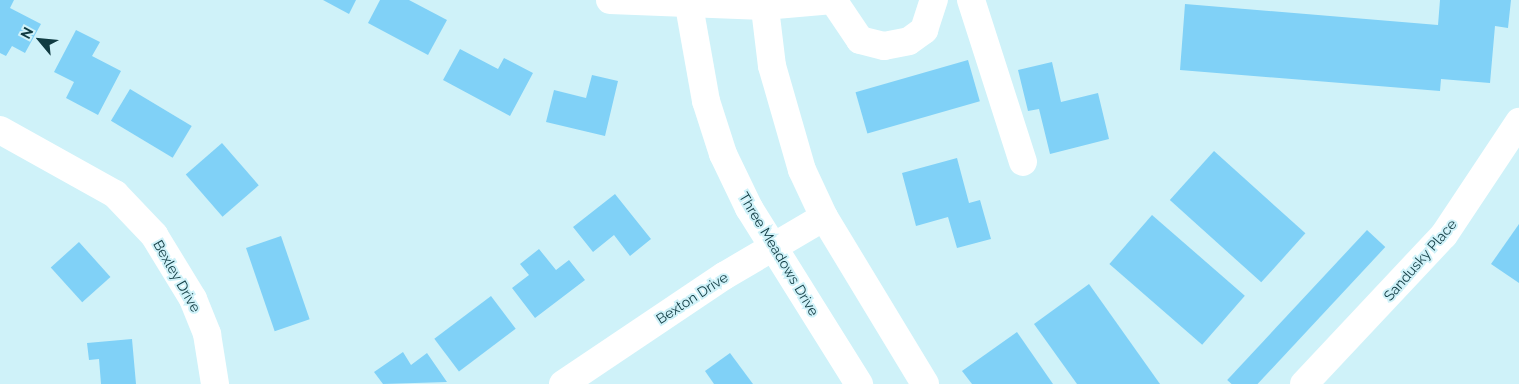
<!DOCTYPE html>
<style>
body{margin:0}
#map{position:relative;width:1519px;height:384px;overflow:hidden;background:#cff2f9;font-family:Raleway,sans-serif}
div>[style]{position:absolute}
[style*='--x']{left:calc(var(--x)*1px);top:calc(var(--y)*1px);width:calc(var(--w)*1px);rotate:calc(var(--a)*1deg)}
.building>*{inset:0;background:#80d1f7;transform-origin:0 0}
.minor>*{height:28px;margin:-14px;padding:0 14px;transform-origin:14px;border-radius:14px;background:#fff}
span{translate:-50% -50%;white-space:nowrap;text-align:center;line-height:1.15;-webkit-text-stroke:4px #cff2f9;paint-order:stroke}
.street-label{font-size:14px;color:#103b42}
.north{position:absolute;left:15px;top:15px;width:50px;height:50px;-webkit-text-stroke:4px #cff2f9;paint-order:stroke;rotate:298deg;font-size:14px;font-weight:700;line-height:20px;text-align:center;color:#103b42}
.north::after{content:'';display:block;margin:auto;width:18px;height:22px;background:#103b42;clip-path:polygon(50% 0,100% 100%,50% 72%,0 100%)}
</style>
<div id="map">
<div class="building">
<div style="clip-path:polygon(0 0,14px 0,10px 8px,41px 24px,25px 53px,12px 46px,6px 56px,0 53px)"></div>
<div style="clip-path:polygon(323px 0,356px 0,349px 14px)"></div>
<div style="clip-path:polygon(380px 0,409px 0,447px 20px,428px 55px,368px 23px)"></div>
<div style="clip-path:polygon(1440px 0,1511px 0,1508px 28px,1495px 26px,1490px 83px,1441px 79px,1440px 91px,1180px 70px,1185px 4px,1438px 25px)"></div>
<div style="clip-path:polygon(76px 30px,100px 42px,92px 56px,121px 71px,98px 115px,66px 98px,74px 82px,54px 72px)"></div>
<div style="clip-path:polygon(460px 49px,498px 69px,504px 58px,533px 73px,510px 116px,443px 80px)"></div>
<div style="left:968px;top:60px;width:43px;height:117px;rotate:74deg"></div>
<div style="clip-path:polygon(1052px 62px,1061px 102px,1098px 93px,1109px 139px,1050px 154px,1039px 109px,1028px 111px,1018px 70px)"></div>
<div style="clip-path:polygon(592px 75px,618px 81px,605px 136px,546px 122px,554px 90px,586px 98px)"></div>
<div style="left:130px;top:89px;width:72px;height:37px;rotate:31deg"></div>
<div style="left:222px;top:143px;width:56px;height:48px;rotate:49deg"></div>
<div style="left:1214px;top:151px;width:123px;height:66px;rotate:42deg"></div>
<div style="clip-path:polygon(957px 158px,969px 203px,980px 200px,991px 239px,957px 248px,948px 217px,916px 226px,902px 173px)"></div>
<div style="clip-path:polygon(615px 194px,651px 239px,630px 256px,614px 235px,593px 252px,573px 227px)"></div>
<div style="left:1152px;top:215px;width:123px;height:65px;rotate:41deg"></div>
<div style="clip-path:polygon(1519px 224px,1519px 283px,1491px 264px)"></div>
<div style="left:1367px;top:230px;width:25px;height:205px;rotate:43deg"></div>
<div style="left:281px;top:236px;width:88px;height:37px;rotate:71deg"></div>
<div style="left:79px;top:242px;width:47px;height:38px;rotate:48deg"></div>
<div style="clip-path:polygon(539px 249px,556px 270px,569px 260px,585px 280px,535px 318px,512px 288px,529px 275px,520px 264px)"></div>
<div style="clip-path:polygon(1089px 284px,1160px 384px,1077px 384px,1034px 324px)"></div>
<div style="left:491px;top:296px;width:41px;height:71px;rotate:53deg"></div>
<div style="clip-path:polygon(1017px 332px,1053px 384px,972px 384px,962px 371px)"></div>
<div style="clip-path:polygon(132px 339px,136px 384px,101px 384px,99px 359px,89px 360px,87px 343px)"></div>
<div style="clip-path:polygon(403px 352px,411px 365px,427px 353px,447px 382px,383px 384px,374px 372px)"></div>
<div style="clip-path:polygon(730px 353px,753px 384px,714px 384px,705px 371px)"></div>
</div>
<div class="minor">
<div style="--x:610;--y:0;--w:154;--a:2.2"></div>
<div style="--x:764;--y:6;--w:69;--a:-5"></div>
<div style="--x:688;--y:0;--w:103;--a:79.9"></div>
<div style="--x:706;--y:101;--w:56;--a:72.2"></div>
<div style="--x:723;--y:154;--w:60;--a:64.3"></div>
<div style="--x:749;--y:208;--w:208;--a:58"></div>
<div style="--x:764;--y:0;--w:66;--a:83.1"></div>
<div style="--x:772;--y:66;--w:108;--a:73.9"></div>
<div style="--x:802;--y:170;--w:52;--a:64.9"></div>
<div style="--x:824;--y:217;--w:195;--a:58.8"></div>
<div style="--x:833;--y:0;--w:48;--a:56"></div>
<div style="--x:860;--y:40;--w:25;--a:14"></div>
<div style="--x:884;--y:46;--w:25;--a:-11"></div>
<div style="--x:909;--y:41;--w:19;--a:-36"></div>
<div style="--x:924;--y:30;--w:32;--a:-72"></div>
<div style="--x:971;--y:0;--w:170;--a:72.2"></div>
<div style="--x:0;--y:130;--w:132;--a:29.1"></div>
<div style="--x:115;--y:194;--w:57;--a:46.4"></div>
<div style="--x:154;--y:235;--w:75;--a:58.6"></div>
<div style="--x:193;--y:299;--w:38;--a:68"></div>
<div style="--x:207;--y:334;--w:51;--a:80.9"></div>
<div style="--x:563;--y:384;--w:194;--a:-33.9"></div>
<div style="--x:724;--y:276;--w:116;--a:-30.5"></div>
<div style="--x:1304;--y:384;--w:204;--a:-46.8"></div>
<div style="--x:1444;--y:235;--w:136;--a:-56.4"></div>
</div>
<div class="street-label">
<span style="left:779px;top:254px;rotate:59deg">Three Meadows Drive</span>
<span style="left:1420px;top:260px;rotate:-49deg">Sandusky Place</span>
<span style="left:177px;top:276px;rotate:60deg">Bexley Drive</span>
<span style="left:692px;top:298px;rotate:-33deg">Bexton Drive</span>
</div>
<div class="north">N</div>
</div>
